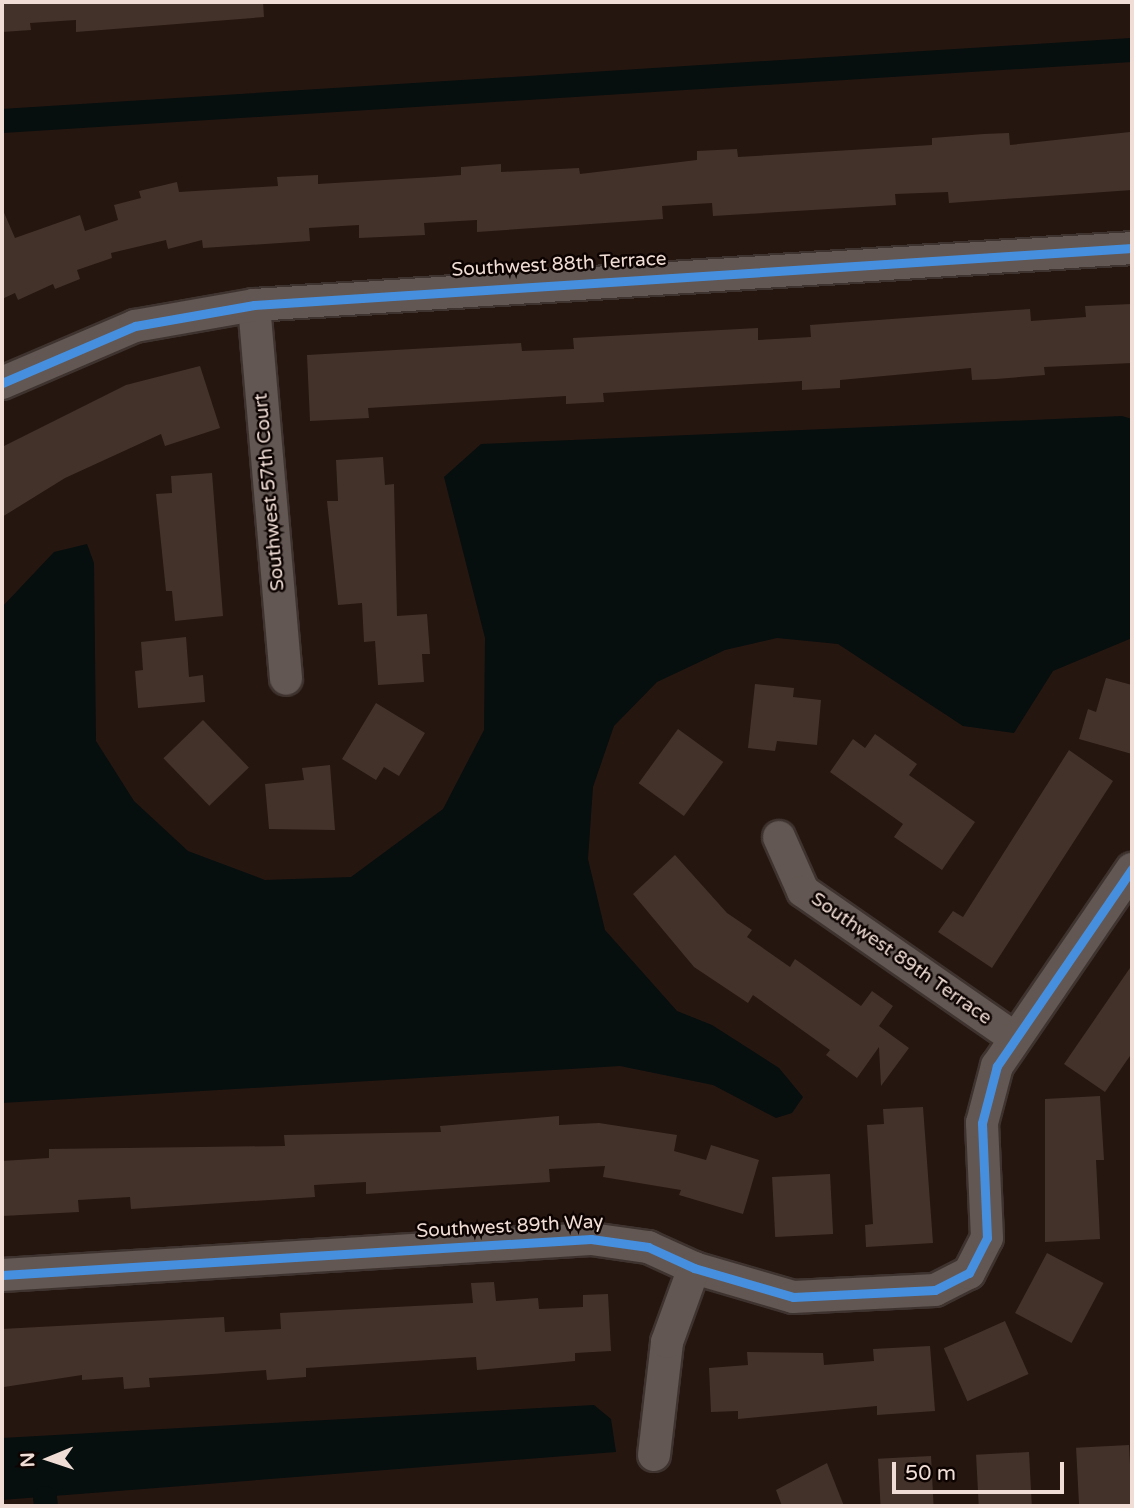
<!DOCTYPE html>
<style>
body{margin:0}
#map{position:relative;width:1134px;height:1508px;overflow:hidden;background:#251610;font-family:"Varela Round",sans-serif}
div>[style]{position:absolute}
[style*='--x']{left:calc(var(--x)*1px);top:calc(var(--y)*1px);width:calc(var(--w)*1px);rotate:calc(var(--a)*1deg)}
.water>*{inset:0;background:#060e0e}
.canal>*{height:24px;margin:-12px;padding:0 12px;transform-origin:12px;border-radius:12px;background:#060e0e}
.building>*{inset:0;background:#43322a;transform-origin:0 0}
.roads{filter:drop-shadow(2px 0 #3f332f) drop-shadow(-2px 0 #3f332f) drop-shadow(0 2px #3f332f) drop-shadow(0 -2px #3f332f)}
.minor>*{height:32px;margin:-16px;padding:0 16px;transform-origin:16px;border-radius:16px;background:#625752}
.cycleway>*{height:9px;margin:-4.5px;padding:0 4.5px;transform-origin:4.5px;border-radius:4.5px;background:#468fdf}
span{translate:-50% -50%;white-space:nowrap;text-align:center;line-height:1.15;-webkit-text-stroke:5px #0d0402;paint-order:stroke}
.street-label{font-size:19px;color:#f0ddd5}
.frame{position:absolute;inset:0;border:4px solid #f0ddd5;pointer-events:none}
.north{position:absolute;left:14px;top:1424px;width:70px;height:70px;-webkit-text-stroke:5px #0d0402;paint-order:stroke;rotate:268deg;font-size:19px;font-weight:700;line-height:28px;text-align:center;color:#f0ddd5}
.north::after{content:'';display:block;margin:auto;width:24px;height:32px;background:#f0ddd5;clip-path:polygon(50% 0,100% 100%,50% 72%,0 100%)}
.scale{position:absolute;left:892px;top:1462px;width:172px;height:32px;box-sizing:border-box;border:4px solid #f0ddd5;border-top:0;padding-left:9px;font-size:21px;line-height:24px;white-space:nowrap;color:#f0ddd5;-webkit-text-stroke:5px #0d0402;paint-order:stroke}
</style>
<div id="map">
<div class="water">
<div style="clip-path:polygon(1122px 416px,1132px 419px,1132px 638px,1053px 671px,1014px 733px,963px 726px,838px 644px,777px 638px,725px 650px,657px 682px,614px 726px,593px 787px,588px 859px,605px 930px,677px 1011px,712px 1025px,779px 1068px,803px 1097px,792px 1113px,776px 1118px,713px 1085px,620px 1066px,2px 1103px,2px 607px,54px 552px,87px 544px,94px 563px,96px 741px,134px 801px,188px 851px,265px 880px,351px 877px,443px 809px,484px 730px,485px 638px,444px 477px,481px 444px)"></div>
<div style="clip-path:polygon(594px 1405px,611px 1419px,616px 1452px,2px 1500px,2px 1438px)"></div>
</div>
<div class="canal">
<div style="--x:2;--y:121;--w:1132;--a:-3.6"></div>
<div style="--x:45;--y:1498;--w:8;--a:83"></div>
</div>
<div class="building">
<div style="clip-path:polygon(2px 2px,263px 2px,264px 17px,76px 32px,76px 20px,30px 23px,31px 30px,2px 32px)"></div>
<div style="clip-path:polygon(1130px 132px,1132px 190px,949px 203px,948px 192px,895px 194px,896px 205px,713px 216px,712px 203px,662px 206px,663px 219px,477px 232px,477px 220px,424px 223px,425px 235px,359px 238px,359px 225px,309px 228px,310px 241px,203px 248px,202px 240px,168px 249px,166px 240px,111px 253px,112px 258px,77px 270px,80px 279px,55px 289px,53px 284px,18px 300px,15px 293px,2px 299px,2px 208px,15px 238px,80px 215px,85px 231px,118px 220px,114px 205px,141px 198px,139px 191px,177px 182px,179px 192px,278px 186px,277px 177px,318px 175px,318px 184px,434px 177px,461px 175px,461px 167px,501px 164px,501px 172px,579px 168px,580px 174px,697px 160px,697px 151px,737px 149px,738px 157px,932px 145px,932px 138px,984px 134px,1009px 133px,1010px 145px)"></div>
<div style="clip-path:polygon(1132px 304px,1132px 363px,1044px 367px,1045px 375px,996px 379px,972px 380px,971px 368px,840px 380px,840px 388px,802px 390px,802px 381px,603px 393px,604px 402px,566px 404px,566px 396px,368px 408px,369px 418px,310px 421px,307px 355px,521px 343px,522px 351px,574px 349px,573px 338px,758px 328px,758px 340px,811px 337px,810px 325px,1030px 309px,1031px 321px,1086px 317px,1085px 306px)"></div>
<div style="clip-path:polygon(200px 366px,220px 428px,165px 446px,161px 434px,65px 478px,2px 517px,2px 447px,126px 385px)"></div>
<div style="clip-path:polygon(383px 457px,385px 485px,394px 484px,397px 616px,427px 614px,430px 654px,422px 654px,424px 682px,378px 685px,375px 641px,364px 642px,362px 603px,338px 605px,327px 501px,338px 501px,336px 460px)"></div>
<div style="clip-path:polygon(212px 473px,223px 616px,175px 621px,172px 591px,166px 591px,156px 494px,172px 493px,171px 476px)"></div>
<div style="clip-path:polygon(186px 637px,189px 677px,203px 675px,205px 702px,138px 708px,135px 671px,143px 670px,141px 642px)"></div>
<div style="clip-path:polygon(1106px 678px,1132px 685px,1132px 754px,1079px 739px,1088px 709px,1096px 712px)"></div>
<div style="clip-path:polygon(755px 684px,794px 688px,793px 697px,821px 700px,817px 745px,777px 741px,775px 751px,748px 748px)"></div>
<div style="clip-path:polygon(376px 703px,425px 733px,399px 776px,384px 767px,376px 780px,342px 759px)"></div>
<div style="left:203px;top:720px;width:66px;height:55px;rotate:46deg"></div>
<div style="left:678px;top:729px;width:56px;height:67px;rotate:36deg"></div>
<div style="clip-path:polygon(875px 734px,917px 764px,909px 775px,975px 822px,942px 870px,894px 837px,903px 824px,830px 772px,853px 739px,865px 748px)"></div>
<div style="clip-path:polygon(1069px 750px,1113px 781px,992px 968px,938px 932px,953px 911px,963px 917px)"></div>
<div style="clip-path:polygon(330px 765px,335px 830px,269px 829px,265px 784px,304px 780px,302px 768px)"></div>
<div style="clip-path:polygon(675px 855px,727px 913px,752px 930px,747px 937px,790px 967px,795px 959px,861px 1006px,872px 991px,893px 1006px,879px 1026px,909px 1048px,881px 1086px,879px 1047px,857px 1078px,826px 1055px,830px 1050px,753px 995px,748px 1003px,694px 967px,633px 894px)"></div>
<div style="clip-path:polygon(1132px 965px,1132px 1053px,1105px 1092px,1064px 1064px)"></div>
<div style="clip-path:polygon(1100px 1096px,1104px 1160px,1096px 1160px,1100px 1239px,1045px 1242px,1045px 1099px)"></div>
<div style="clip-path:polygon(923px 1107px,933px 1243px,866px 1247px,865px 1225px,873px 1224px,867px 1125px,884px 1124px,883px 1109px)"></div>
<div style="clip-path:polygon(559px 1116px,559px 1125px,599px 1123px,677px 1135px,674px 1151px,706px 1160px,711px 1145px,759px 1160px,743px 1214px,679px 1195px,681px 1190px,603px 1177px,605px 1166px,549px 1169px,550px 1182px,366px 1194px,366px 1182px,314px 1185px,315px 1197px,131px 1209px,130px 1197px,78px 1200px,79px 1212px,2px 1216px,2px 1161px,49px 1158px,49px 1149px,285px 1146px,284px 1135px,441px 1132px,440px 1126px)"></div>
<div style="left:830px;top:1174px;width:60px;height:58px;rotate:87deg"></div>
<div style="left:1047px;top:1253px;width:64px;height:68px;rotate:28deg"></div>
<div style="clip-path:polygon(494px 1282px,496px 1301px,538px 1298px,539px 1309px,583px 1307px,583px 1295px,608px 1294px,611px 1351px,575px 1353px,575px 1361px,477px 1370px,476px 1357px,306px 1368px,306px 1377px,267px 1380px,266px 1370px,212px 1374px,149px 1378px,150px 1387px,124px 1389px,123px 1377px,82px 1380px,82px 1375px,4px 1387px,2px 1329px,224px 1317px,225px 1332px,281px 1329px,280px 1313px,473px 1303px,471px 1283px)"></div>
<div style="left:1005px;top:1321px;width:58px;height:67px;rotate:66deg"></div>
<div style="clip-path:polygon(930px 1346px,935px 1411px,877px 1415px,877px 1406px,738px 1419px,738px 1411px,711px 1412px,709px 1368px,748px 1365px,747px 1352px,823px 1353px,824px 1365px,874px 1361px,873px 1349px)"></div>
<div style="left:1129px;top:1445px;width:60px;height:53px;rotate:87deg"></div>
<div style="left:1029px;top:1452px;width:54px;height:53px;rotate:87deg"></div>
<div style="left:931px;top:1456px;width:50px;height:53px;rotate:87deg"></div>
<div style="clip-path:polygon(827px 1463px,844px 1506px,782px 1506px,776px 1490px)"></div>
</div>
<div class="roads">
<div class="minor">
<div style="--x:254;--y:305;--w:375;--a:85.1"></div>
<div style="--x:2;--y:383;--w:145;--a:-23.2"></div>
<div style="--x:135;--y:326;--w:121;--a:-10"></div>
<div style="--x:254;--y:305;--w:880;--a:-3.71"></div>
<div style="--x:779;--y:837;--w:59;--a:66"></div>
<div style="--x:803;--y:891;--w:256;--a:34.8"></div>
<div style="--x:2;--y:1275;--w:590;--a:-3.5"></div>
<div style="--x:591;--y:1239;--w:58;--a:8"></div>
<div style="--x:648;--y:1247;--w:51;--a:24.5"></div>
<div style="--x:694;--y:1268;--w:103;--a:16.3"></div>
<div style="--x:793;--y:1297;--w:142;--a:-2.8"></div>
<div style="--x:935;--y:1290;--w:38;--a:-27"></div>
<div style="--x:969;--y:1273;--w:39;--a:-63"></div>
<div style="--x:987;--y:1238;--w:115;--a:-92.5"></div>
<div style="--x:982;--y:1123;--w:59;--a:-75.3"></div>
<div style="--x:997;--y:1066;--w:239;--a:-55.6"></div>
<div style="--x:654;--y:1455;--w:114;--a:-83.4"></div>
<div style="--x:667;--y:1342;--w:79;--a:-70"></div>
</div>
</div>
<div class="cycleway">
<div style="--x:2;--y:383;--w:145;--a:-23.2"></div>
<div style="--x:135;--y:326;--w:121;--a:-10"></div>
<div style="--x:254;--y:305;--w:880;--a:-3.71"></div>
<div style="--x:2;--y:1275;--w:590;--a:-3.5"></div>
<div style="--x:591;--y:1239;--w:58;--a:8"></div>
<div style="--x:648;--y:1247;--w:51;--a:24.5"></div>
<div style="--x:694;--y:1268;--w:103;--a:16.3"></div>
<div style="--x:793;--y:1297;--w:142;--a:-2.8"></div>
<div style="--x:935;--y:1290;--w:38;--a:-27"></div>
<div style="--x:969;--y:1273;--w:39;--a:-63"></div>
<div style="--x:987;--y:1238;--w:115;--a:-92.5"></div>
<div style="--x:982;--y:1123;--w:59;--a:-75.3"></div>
<div style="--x:997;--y:1066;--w:239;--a:-55.6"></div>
</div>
<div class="street-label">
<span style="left:559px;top:265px;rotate:-3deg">Southwest 88th Terrace</span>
<span style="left:270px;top:492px;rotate:-95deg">Southwest 57th Court</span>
<span style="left:901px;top:959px;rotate:35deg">Southwest 89th Terrace</span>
<span style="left:510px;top:1227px;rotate:-3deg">Southwest 89th Way</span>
</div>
<div class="frame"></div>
<div class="north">N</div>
<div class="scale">50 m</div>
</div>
